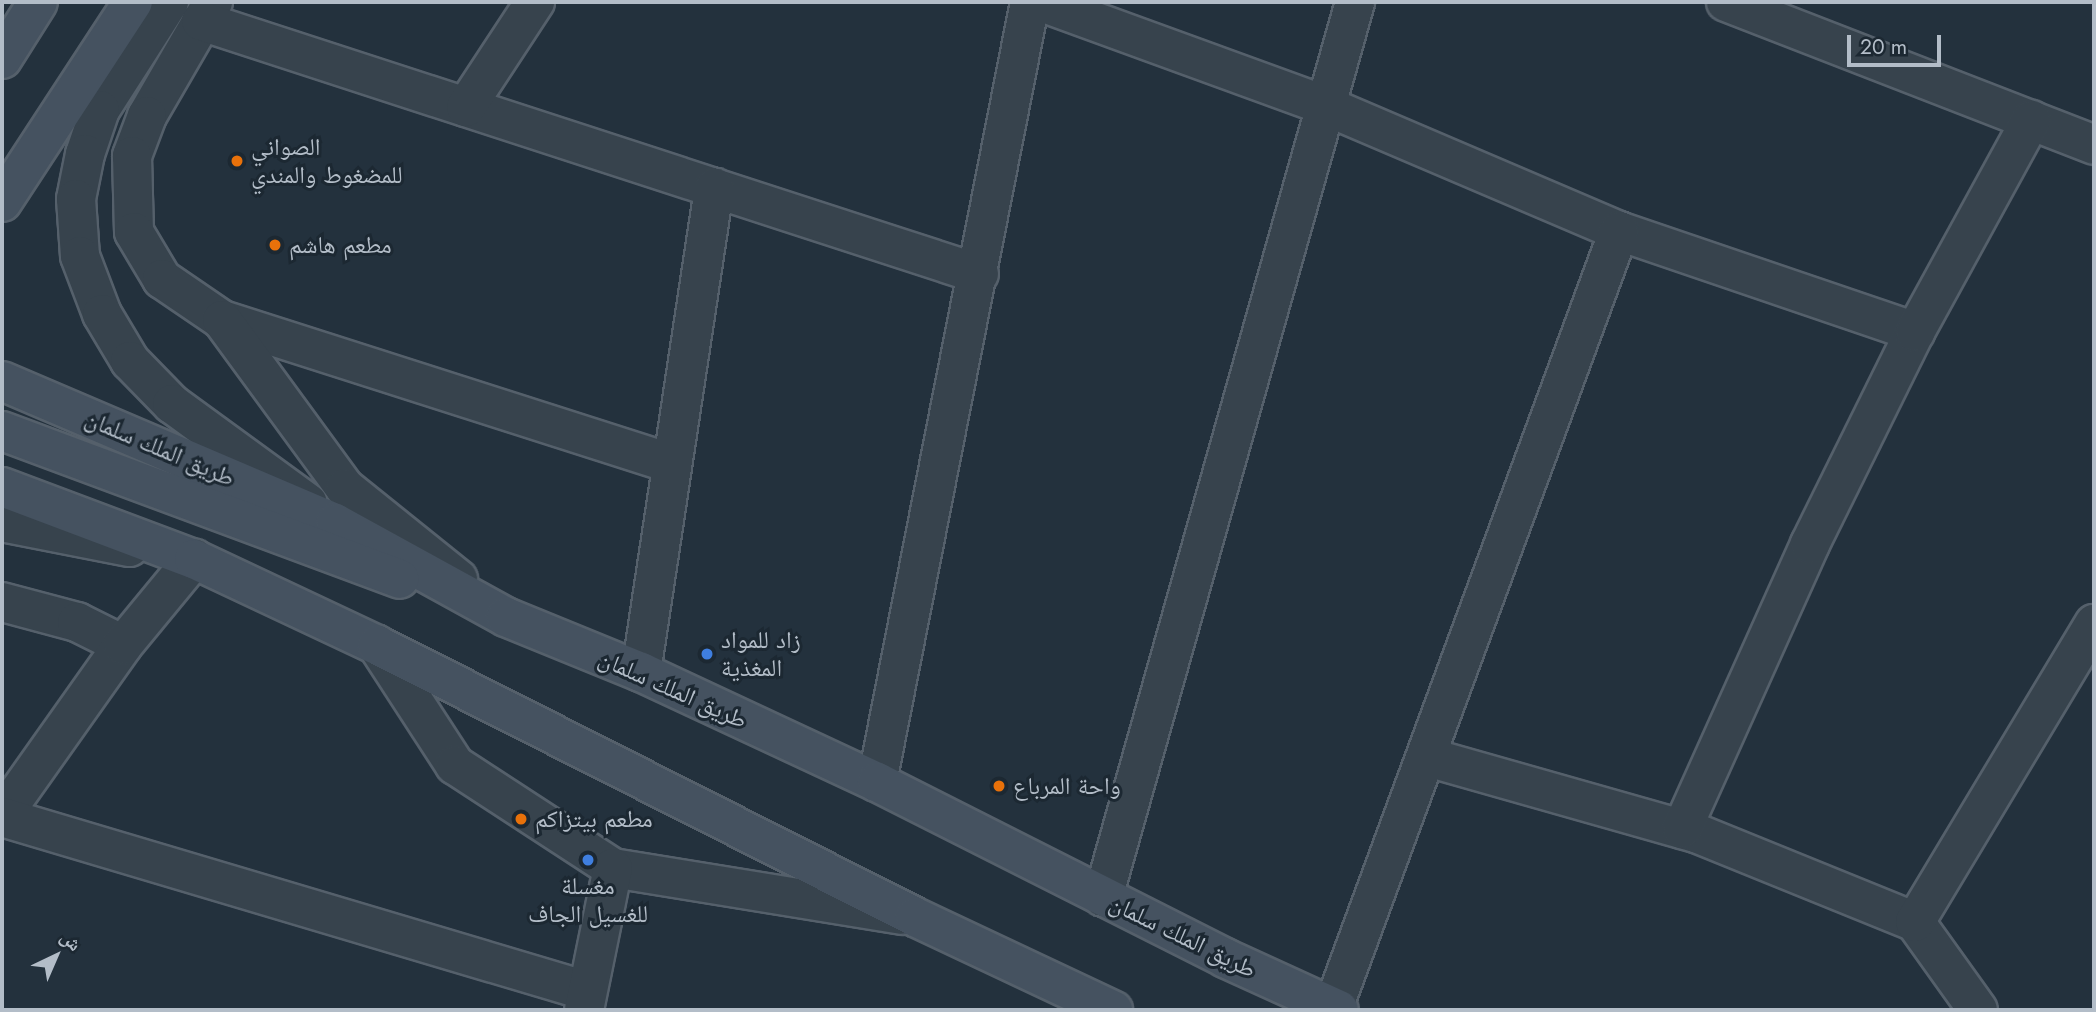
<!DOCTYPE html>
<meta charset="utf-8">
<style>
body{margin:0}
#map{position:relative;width:2096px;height:1012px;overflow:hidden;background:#23313d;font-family:Jost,"Noto Naskh Arabic",sans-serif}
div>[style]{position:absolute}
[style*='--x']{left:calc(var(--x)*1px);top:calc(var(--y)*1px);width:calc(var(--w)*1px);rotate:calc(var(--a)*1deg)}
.roads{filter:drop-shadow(2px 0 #55606b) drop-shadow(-2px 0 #55606b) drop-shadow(0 2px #55606b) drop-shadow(0 -2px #55606b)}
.minor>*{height:38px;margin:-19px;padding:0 19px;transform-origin:19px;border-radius:19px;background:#37434d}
.tertiary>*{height:38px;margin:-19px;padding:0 19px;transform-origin:19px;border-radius:19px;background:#37434d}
.secondary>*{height:38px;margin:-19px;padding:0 19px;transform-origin:19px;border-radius:19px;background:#455260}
.dots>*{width:19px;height:19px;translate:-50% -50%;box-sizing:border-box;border:4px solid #1c2832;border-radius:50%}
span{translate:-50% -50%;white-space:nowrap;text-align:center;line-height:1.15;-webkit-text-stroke:6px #1c2832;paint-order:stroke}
.poi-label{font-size:24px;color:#b3bdc8}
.left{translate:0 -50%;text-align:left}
.street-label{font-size:24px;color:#b3bdc8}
.frame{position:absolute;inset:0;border:4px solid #b3bdc8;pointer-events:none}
.north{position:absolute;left:21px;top:921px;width:70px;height:70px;-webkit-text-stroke:5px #1c2832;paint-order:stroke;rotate:44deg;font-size:19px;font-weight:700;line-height:28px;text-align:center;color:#b3bdc8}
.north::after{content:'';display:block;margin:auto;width:24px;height:32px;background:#b3bdc8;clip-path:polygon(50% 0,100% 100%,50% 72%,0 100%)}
.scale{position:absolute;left:1847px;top:35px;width:94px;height:32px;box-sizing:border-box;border:4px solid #b3bdc8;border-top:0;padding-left:9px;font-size:21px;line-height:24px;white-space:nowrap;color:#b3bdc8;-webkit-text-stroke:5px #1c2832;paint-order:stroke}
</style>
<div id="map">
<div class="roads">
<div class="minor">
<div style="--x:213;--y:2;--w:132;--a:120.1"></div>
<div style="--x:147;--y:116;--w:43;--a:110.6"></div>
<div style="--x:132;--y:156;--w:76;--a:88.5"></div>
<div style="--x:134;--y:232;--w:55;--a:59.2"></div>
<div style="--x:162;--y:279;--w:73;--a:34.3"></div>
<div style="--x:222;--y:320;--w:472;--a:17.7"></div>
<div style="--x:1041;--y:2;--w:303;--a:20"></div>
<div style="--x:1326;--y:106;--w:319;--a:23.1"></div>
<div style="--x:1619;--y:231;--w:313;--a:18.8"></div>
<div style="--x:1726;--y:2;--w:395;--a:21.2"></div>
<div style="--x:201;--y:21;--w:818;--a:18.01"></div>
<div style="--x:466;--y:107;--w:126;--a:-56.7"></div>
<div style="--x:2;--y:602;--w:78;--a:14.9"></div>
<div style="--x:77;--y:622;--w:51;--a:26.6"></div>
<div style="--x:377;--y:645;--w:143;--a:57"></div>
<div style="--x:455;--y:765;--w:189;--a:33.1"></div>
<div style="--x:613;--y:868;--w:293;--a:9.2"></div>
<div style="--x:641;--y:672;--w:490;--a:-81.4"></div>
<div style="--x:1427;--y:757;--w:280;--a:15.8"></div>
<div style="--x:1696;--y:833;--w:236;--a:22.1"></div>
<div style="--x:1915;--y:922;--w:108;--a:54.4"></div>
<div style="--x:877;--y:782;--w:795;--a:-78.9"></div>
<div style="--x:2;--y:816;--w:209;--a:-54.7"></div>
<div style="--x:123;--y:645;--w:112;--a:-50.5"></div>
<div style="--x:2;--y:817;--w:610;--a:16.56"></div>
<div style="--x:1682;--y:829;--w:312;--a:-65.8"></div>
<div style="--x:1810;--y:544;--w:237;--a:-63.7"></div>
<div style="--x:1915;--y:332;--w:242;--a:-61.3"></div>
<div style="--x:1103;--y:897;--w:930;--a:-74.27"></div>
<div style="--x:1915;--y:922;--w:348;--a:-59"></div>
<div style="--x:1333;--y:1008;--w:828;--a:-69.79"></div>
<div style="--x:584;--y:1010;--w:145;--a:-78.5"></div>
</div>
<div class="tertiary">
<div style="--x:169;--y:2;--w:128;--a:122.6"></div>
<div style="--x:100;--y:110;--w:46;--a:108.8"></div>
<div style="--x:85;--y:154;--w:46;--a:101.3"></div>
<div style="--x:76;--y:199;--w:57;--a:86"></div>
<div style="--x:80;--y:256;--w:62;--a:69.2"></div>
<div style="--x:102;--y:314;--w:55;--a:59.2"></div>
<div style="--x:130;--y:361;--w:60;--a:45.7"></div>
<div style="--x:172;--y:404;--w:168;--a:36.1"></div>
<div style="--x:222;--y:320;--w:208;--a:53.8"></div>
<div style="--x:345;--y:488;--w:145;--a:38.8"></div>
<div style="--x:2;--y:522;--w:130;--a:11.1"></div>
</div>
<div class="secondary">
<div style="--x:2;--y:59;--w:67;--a:-57.7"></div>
<div style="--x:2;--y:202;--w:239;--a:-56.8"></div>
<div style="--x:2;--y:381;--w:362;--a:23.1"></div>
<div style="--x:335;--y:523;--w:195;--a:28.8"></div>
<div style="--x:506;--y:617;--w:146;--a:22.2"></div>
<div style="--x:641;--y:672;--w:260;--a:25"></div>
<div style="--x:877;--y:782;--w:390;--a:26.8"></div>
<div style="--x:1225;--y:958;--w:125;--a:24.5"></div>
<div style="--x:2;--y:431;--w:424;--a:20.4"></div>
<div style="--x:2;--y:487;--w:205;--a:20.6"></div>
<div style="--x:194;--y:559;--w:202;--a:25.2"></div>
<div style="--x:377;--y:645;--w:603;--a:26.82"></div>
<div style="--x:915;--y:917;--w:219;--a:25.2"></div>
</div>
</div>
<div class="dots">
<div style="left:237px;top:161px;background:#e8710a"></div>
<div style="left:275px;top:245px;background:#e8710a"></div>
<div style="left:707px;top:654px;background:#3f7fe0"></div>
<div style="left:999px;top:786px;background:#e8710a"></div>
<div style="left:521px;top:819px;background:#e8710a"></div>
<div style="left:588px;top:860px;background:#3f7fe0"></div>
</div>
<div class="poi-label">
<span class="left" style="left:251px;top:161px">الصواني<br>للمضغوط والمندي</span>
<span class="left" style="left:289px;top:245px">مطعم هاشم</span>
<span class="left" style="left:721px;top:654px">زاد للمواد<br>المغذية</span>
<span class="left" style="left:1013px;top:786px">واحة المرباع</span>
<span class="left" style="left:535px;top:819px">مطعم بيتزاكم</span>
<span style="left:588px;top:900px">مغسلة<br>للغسيل الجاف</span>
</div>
<div class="street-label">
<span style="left:160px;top:448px;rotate:23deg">طريق الملك سلمان</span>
<span style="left:673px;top:689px;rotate:24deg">طريق الملك سلمان</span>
<span style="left:1183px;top:936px;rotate:26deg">طريق الملك سلمان</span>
</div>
<div class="frame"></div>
<div class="north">ش</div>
<div class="scale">20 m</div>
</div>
